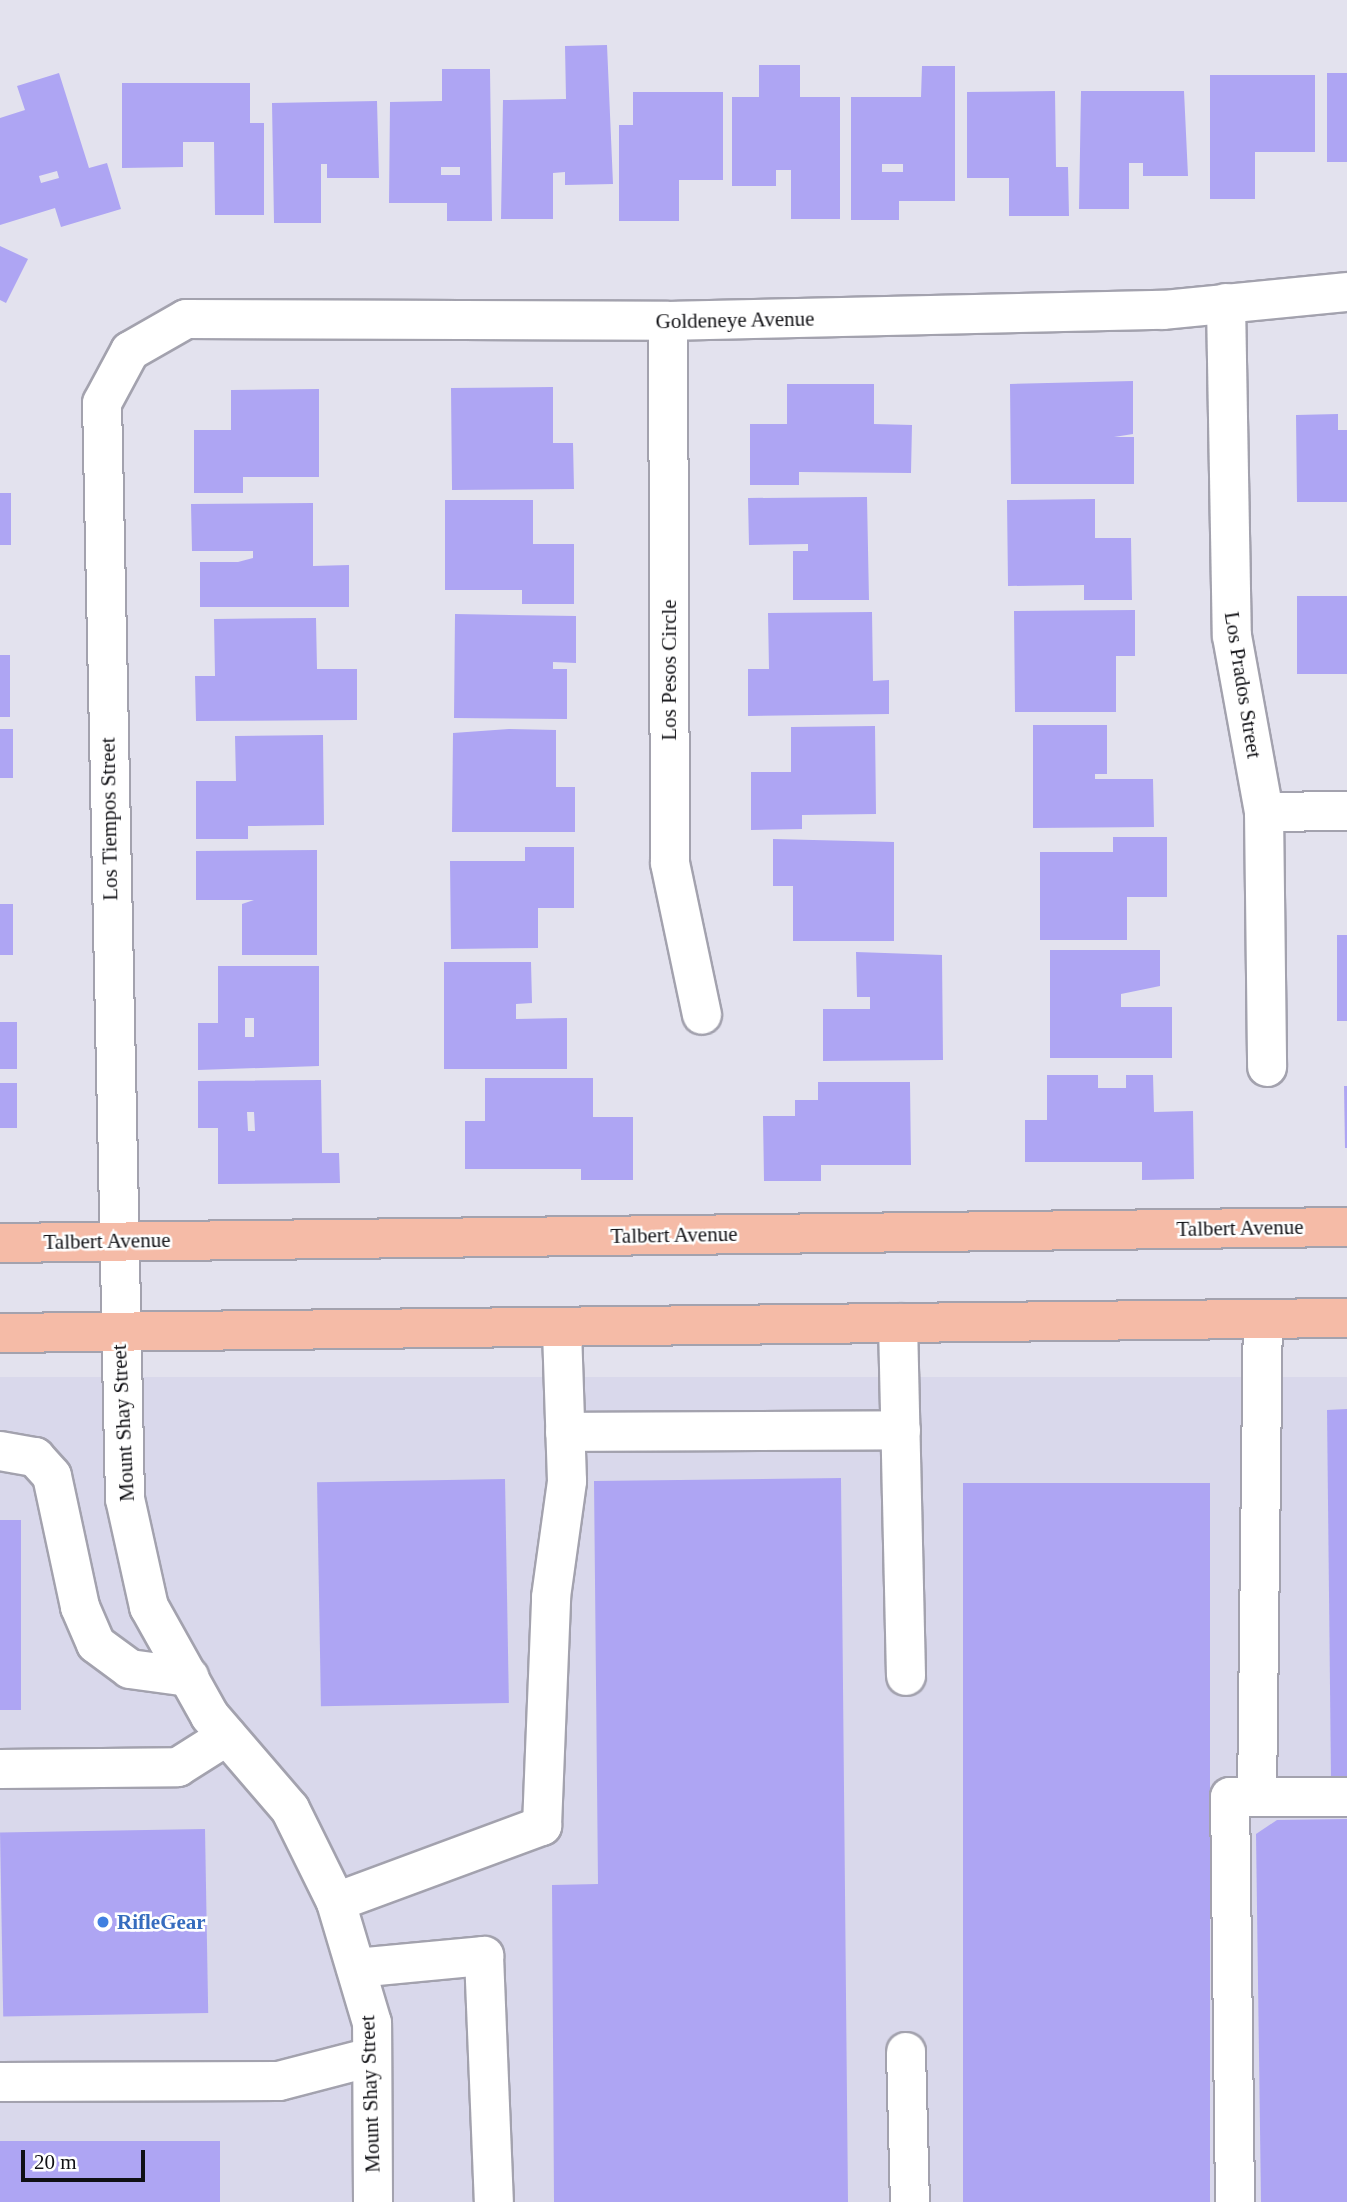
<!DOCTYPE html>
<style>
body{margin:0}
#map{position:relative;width:1347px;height:2202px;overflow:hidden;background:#e3e2ee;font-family:Georgia,serif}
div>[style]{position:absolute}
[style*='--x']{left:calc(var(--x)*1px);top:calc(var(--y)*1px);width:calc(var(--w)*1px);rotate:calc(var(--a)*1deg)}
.built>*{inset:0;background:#d9d8eb;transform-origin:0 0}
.building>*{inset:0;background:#aea5f3;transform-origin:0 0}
.roads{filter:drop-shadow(2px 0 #a3a2ae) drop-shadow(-2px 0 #a3a2ae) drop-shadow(0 2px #a3a2ae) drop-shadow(0 -2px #a3a2ae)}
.minor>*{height:38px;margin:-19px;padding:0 19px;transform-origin:19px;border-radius:19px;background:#fff}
.major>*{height:38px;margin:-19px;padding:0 19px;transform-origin:19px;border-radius:19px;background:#f5bba7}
.dots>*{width:19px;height:19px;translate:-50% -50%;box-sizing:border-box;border:4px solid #fff;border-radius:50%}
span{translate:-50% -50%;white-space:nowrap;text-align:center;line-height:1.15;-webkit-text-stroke:5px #fff;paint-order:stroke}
.street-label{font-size:21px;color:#101014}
.shop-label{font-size:21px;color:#366cbe;font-weight:700}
.left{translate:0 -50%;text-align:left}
.scale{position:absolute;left:21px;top:2150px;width:124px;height:32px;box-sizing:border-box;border:4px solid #101014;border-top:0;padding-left:9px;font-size:21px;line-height:24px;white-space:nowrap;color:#101014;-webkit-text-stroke:5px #fff;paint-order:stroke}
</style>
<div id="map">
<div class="built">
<div style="left:1347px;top:1377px;width:825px;height:1347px;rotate:90deg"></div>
</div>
<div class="building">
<div style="clip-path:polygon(607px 45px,613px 184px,565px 185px,565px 172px,553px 173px,553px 219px,501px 219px,503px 100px,566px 99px,565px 46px)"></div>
<div style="clip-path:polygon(759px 65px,800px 65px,800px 97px,840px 97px,840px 219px,791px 219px,791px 170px,776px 170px,776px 186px,732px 186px,732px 97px,759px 97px)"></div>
<div style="clip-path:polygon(evenodd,922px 66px,955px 66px,955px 201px,899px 201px,899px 220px,851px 220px,851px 97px,921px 97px,922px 66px,882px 164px,903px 164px,903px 172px,882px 172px,882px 164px)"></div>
<div style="clip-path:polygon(evenodd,442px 69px,490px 69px,492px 221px,447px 221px,447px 203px,389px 203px,390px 102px,442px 101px,442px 69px,441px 167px,460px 167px,460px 175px,441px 175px,441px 167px)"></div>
<div style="clip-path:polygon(evenodd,59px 73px,89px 168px,107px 163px,121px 209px,61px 227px,55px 208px,0 225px,0 118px,25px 110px,17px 86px,59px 73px,57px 171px,59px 178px,41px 183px,39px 176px,57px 171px)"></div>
<div style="left:1327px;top:73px;width:20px;height:89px"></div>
<div style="clip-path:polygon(1210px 75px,1315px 75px,1315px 152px,1255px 152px,1255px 199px,1210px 199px)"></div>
<div style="clip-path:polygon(122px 83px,250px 83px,250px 123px,264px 123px,264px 215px,215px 215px,214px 142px,183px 142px,183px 167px,122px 168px)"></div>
<div style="clip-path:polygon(1055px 91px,1056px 167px,1068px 167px,1069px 216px,1009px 216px,1009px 178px,967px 178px,967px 92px)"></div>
<div style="clip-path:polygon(1081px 91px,1184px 91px,1188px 176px,1143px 176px,1143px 163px,1129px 163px,1129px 209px,1079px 209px)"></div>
<div style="clip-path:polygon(633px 92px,723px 92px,723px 180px,679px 180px,679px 221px,619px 221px,619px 125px,633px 125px)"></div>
<div style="clip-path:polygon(377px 101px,379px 178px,327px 178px,327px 164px,321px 164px,321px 223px,274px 223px,272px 103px)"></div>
<div style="clip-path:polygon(0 246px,28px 259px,6px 303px,0 300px)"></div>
<div style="clip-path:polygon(1133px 381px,1133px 434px,1114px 437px,1134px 437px,1134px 484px,1011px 484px,1010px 384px)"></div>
<div style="clip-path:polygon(787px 384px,874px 384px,874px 424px,912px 425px,911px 473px,799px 472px,799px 485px,750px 485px,750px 424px,787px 424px)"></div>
<div style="clip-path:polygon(553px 387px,553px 443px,573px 443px,574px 489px,452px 490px,451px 388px)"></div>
<div style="clip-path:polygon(319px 389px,319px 477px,243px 477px,243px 493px,194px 493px,194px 430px,231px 430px,231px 390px)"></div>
<div style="clip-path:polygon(1338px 414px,1338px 430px,1347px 430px,1347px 502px,1297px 502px,1296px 415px)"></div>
<div style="left:0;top:493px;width:11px;height:52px"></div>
<div style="clip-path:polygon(867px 497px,869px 600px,793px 600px,793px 551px,808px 551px,808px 544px,749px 545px,748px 498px)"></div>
<div style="clip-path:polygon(1095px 499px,1095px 538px,1131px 538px,1132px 600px,1084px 600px,1084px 585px,1008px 586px,1007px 500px)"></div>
<div style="clip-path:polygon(445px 500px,533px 500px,533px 544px,574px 544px,574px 604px,522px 604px,522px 590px,445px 590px)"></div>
<div style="clip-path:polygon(313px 503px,313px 566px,349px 565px,349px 607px,200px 607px,200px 562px,238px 562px,253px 558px,253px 551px,192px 551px,191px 504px)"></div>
<div style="left:1297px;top:596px;width:50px;height:78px"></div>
<div style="clip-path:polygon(1135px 610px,1135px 656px,1116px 656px,1116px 712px,1015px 712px,1014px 611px)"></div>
<div style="clip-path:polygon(872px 612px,873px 681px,889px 680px,889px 714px,748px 716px,748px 669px,769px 669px,768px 613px)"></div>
<div style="clip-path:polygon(455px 614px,576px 616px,576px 663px,553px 662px,553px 669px,567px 669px,567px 719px,454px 718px)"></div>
<div style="clip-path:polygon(316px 618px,317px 669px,357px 669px,357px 720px,196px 721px,195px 676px,215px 676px,214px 619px)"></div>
<div style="left:0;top:655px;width:10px;height:62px"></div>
<div style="clip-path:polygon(1033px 725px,1107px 725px,1107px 774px,1095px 774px,1095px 779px,1153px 779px,1154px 827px,1033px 828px)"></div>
<div style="clip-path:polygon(875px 726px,876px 814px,802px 815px,802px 829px,751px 830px,751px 772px,791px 772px,791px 727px)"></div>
<div style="left:13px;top:729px;width:49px;height:13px;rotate:90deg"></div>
<div style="clip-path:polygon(509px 729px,556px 730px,556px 787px,575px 787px,575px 832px,452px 832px,453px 733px)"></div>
<div style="clip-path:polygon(323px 735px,324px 825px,248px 826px,248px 839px,196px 839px,196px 781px,236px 781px,235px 736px)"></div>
<div style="clip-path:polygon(1113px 837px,1167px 837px,1167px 897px,1127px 897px,1127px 940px,1040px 940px,1040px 852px,1113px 852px)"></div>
<div style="clip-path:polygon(773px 839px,894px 842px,894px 941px,793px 941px,793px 886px,773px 886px)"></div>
<div style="clip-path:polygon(525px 847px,574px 847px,574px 908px,538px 908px,538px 948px,451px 949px,450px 861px,525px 861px)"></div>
<div style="clip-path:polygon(317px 850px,317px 955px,242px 955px,242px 904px,254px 900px,196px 900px,196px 851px)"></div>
<div style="left:0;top:904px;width:13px;height:51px"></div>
<div style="left:1337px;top:935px;width:10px;height:86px"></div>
<div style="clip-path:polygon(1050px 950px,1160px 950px,1160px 986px,1121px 994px,1121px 1007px,1172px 1007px,1172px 1058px,1050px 1058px)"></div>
<div style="clip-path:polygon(856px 952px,942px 955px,943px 1060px,823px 1061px,823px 1009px,870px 1009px,870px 997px,857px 997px)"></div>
<div style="clip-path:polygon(444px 962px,531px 962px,532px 1003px,516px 1004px,516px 1019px,567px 1018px,567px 1069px,444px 1069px)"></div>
<div style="clip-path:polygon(evenodd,218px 966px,319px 966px,319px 1066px,198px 1070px,198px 1023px,218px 1023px,218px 966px,245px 1018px,254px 1018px,254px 1037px,245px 1037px,245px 1018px)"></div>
<div style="left:0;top:1022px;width:17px;height:47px"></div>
<div style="clip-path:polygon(1047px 1075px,1098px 1075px,1098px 1088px,1126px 1088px,1126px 1075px,1153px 1075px,1154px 1112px,1193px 1111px,1194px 1179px,1142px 1180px,1142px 1162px,1025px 1162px,1025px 1120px,1047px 1120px)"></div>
<div style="clip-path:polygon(485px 1078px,593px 1078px,593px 1117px,633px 1117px,633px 1180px,581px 1180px,581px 1169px,465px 1169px,465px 1121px,485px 1121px)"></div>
<div style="clip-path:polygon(evenodd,321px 1080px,322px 1153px,339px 1153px,340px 1183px,218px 1184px,218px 1128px,198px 1128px,198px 1081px,321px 1080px,247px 1112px,254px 1112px,255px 1131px,248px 1131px,247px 1112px)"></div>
<div style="clip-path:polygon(818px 1082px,910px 1082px,911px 1165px,821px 1165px,821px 1181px,764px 1181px,763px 1116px,795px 1116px,795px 1100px,818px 1100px)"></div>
<div style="left:0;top:1083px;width:17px;height:45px"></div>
<div style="clip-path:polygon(1344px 1086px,1347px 1086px,1347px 1148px,1345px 1148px)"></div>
<div style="clip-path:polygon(1347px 1409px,1347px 1779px,1331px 1779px,1327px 1410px)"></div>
<div style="clip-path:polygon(841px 1478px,848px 2202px,554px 2202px,552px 1885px,598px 1884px,594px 1481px)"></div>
<div style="left:505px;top:1479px;width:224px;height:188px;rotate:89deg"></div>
<div style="left:1210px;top:1483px;width:719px;height:247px;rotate:90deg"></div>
<div style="left:0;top:1520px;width:21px;height:190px"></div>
<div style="clip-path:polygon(1347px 1819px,1347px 2202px,1261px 2202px,1256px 1834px,1277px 1820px)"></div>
<div style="left:205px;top:1829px;width:184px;height:205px;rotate:89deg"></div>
<div style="left:0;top:2141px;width:220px;height:61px"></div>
</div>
<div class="roads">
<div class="minor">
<div style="--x:1226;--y:303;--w:333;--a:89"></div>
<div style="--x:1232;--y:636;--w:179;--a:79.7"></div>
<div style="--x:1264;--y:812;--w:255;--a:89.3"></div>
<div style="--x:668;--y:321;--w:542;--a:89.79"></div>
<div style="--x:670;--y:863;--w:155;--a:78.1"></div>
<div style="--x:1264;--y:812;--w:83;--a:-0.7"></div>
<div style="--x:898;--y:1323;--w:353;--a:88.7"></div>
<div style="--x:565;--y:1432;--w:336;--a:-0.3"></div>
<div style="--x:0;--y:1451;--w:36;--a:10"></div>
<div style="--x:35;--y:1457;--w:25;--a:48"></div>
<div style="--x:52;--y:1476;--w:134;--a:77.9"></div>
<div style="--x:80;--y:1607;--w:40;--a:66.6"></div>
<div style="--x:96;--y:1644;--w:42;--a:36.3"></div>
<div style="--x:130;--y:1669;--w:60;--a:7.7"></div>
<div style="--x:0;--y:1769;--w:178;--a:-0.6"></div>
<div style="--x:178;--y:1767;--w:58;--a:-32.3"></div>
<div style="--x:1257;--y:1797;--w:478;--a:-89.3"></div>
<div style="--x:336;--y:1902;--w:220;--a:-20.3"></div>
<div style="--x:542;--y:1826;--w:229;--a:-87.7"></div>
<div style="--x:551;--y:1597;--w:117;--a:-82.1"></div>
<div style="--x:567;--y:1481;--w:154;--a:-91.9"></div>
<div style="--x:356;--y:1968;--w:129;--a:-5.4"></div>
<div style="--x:484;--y:1956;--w:246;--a:87.7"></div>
<div style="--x:906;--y:2052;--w:150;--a:88.5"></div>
<div style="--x:0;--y:2082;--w:279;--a:-0.2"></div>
<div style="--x:279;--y:2081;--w:96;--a:-14.5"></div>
<div style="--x:373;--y:2202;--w:179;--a:-90.3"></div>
<div style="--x:372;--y:2023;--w:126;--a:-106.6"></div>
<div style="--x:336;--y:1902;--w:104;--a:-116.3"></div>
<div style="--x:290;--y:1809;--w:123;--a:-130.7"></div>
<div style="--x:210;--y:1716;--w:125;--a:-119.2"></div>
<div style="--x:149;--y:1607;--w:111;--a:-102.5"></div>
<div style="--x:125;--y:1499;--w:1096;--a:-91.2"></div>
<div style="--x:102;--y:403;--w:59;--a:-61.7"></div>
<div style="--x:130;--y:351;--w:64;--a:-29.7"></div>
<div style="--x:186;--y:319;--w:482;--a:0.2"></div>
<div style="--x:668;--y:321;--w:495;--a:-1.3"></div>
<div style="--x:1163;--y:310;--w:185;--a:-5.6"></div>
<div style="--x:1235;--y:2202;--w:405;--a:-90.7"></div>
<div style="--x:1230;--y:1797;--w:117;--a:0"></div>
</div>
<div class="major">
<div style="--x:0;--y:1243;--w:1347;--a:-0.68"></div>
<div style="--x:0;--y:1333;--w:1347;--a:-0.64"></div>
</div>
</div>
<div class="dots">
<div style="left:103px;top:1922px;background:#3f7fe0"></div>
</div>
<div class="street-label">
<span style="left:735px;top:320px;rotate:-1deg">Goldeneye Avenue</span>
<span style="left:669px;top:670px;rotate:-90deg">Los Pesos Circle</span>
<span style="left:1243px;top:685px;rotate:81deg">Los Prados Street</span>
<span style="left:109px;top:819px;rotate:-91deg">Los Tiempos Street</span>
<span style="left:1240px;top:1228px;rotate:-1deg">Talbert Avenue</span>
<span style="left:674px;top:1235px;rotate:-1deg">Talbert Avenue</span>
<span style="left:107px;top:1241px;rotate:-1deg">Talbert Avenue</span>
<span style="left:123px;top:1423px;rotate:-93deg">Mount Shay Street</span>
<span style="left:370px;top:2094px;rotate:-92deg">Mount Shay Street</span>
</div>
<div class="shop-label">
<span class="left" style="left:117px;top:1922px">RifleGear</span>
</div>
<div class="scale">20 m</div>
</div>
